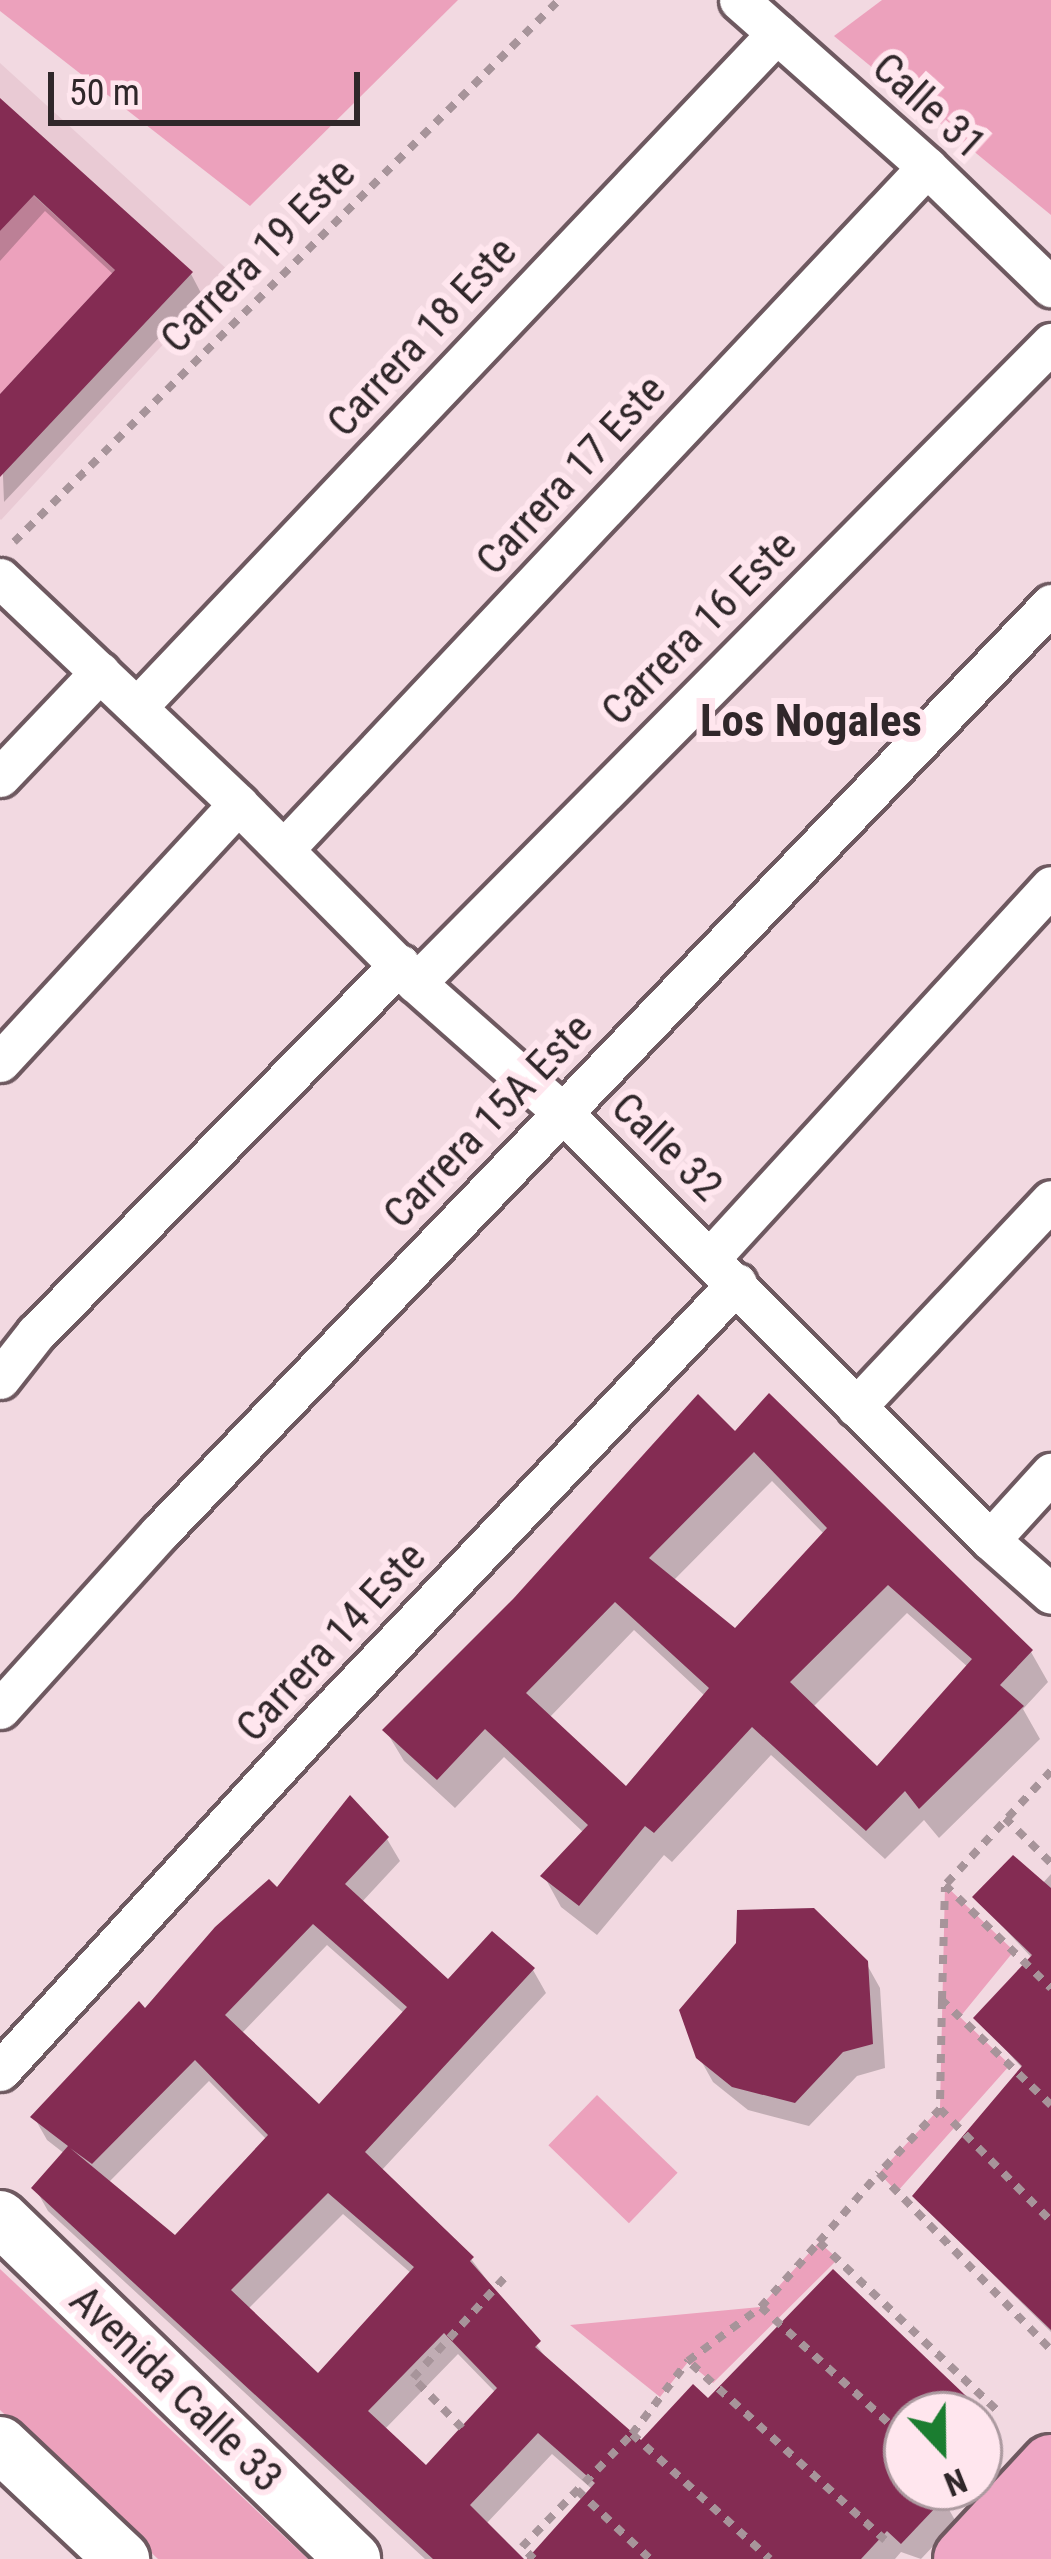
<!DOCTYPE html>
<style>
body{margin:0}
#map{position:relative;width:1051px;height:2559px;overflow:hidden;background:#f2d9e1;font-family:"Roboto Condensed",sans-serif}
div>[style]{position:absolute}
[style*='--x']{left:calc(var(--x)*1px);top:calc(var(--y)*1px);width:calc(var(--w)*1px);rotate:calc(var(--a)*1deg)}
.built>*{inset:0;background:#e9cad4}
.green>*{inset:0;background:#eca1bc;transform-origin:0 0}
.shadow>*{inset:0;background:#0003}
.building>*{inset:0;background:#842c53}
.path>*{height:8px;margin-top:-4px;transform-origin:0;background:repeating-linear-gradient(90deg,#a7949a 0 9px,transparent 0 18px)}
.roads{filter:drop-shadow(3px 0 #6e5960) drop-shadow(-3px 0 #6e5960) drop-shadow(0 3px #6e5960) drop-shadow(0 -3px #6e5960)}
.street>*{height:39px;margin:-19.5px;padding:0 19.5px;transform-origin:19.5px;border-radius:19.5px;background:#fff}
.secondary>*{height:54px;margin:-27px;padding:0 27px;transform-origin:27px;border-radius:27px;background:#fff}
.primary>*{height:60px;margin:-30px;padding:0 30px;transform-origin:30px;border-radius:30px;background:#efa7c5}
span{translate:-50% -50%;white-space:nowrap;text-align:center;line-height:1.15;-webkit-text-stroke:12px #ffe6ee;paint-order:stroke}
.street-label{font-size:42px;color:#30272a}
.neighbourhood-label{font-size:45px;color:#30272a;font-weight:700}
.north{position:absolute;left:883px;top:2391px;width:120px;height:120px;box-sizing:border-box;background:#ffe6ee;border:3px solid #ac9aa0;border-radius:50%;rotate:158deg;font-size:33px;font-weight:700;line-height:48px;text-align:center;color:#30272a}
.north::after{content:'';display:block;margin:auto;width:42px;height:54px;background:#1b7d30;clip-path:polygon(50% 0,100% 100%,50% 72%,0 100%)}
.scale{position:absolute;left:48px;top:72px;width:312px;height:54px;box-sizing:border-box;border:6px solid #30272a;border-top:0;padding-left:15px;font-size:36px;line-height:42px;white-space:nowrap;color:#30272a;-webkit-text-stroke:9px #ffe6ee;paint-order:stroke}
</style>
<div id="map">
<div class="built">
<div style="clip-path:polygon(0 63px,230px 272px,1px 520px,0 519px)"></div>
</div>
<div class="green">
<div style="clip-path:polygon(0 0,458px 0,250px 206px,0 11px)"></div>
<div style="clip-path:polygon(882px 0,1051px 0,1051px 215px,834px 36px)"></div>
<div style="clip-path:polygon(33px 195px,115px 270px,0 394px,0 231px)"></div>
<div style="clip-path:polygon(945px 1885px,1014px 1951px,960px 2017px,1010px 2065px,897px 2192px,879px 2173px,940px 2108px)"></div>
<div style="left:597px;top:2095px;width:112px;height:70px;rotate:44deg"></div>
<div style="clip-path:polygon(819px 2242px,838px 2259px,713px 2383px,688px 2362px,660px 2397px,570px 2325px,760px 2307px)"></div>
<div style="clip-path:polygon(0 2269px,308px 2559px,158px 2559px,0 2410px)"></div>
</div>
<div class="shadow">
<div style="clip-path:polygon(0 100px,191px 274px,201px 293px,4px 502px,0 398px,114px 275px,45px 211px,0 261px)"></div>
<div style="clip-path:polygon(evenodd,735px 1436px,1031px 1652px,1048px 1682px,1023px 1709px,1040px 1739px,939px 1838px,924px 1820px,885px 1859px,771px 1755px,672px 1862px,664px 1855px,597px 1935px,561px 1907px,544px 1876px,584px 1833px,504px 1757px,455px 1808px,404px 1761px,386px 1731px,735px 1436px,772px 1481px,825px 1535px,735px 1632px,673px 1581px,772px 1481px,735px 1436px,907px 1613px,969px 1668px,878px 1771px,812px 1708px,907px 1613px,735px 1436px,634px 1630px,705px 1696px,626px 1790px,549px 1718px,634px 1630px)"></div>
<div style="clip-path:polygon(evenodd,387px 1839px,400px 1861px,361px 1903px,448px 1983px,533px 1970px,546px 1993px,381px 2171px,471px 2259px,553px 2367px,641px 2444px,708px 2402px,833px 2273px,983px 2417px,997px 2439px,979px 2458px,979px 2415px,907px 2415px,907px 2487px,951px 2487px,942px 2497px,956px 2522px,921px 2559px,901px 2552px,895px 2559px,531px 2559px,593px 2490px,552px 2454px,485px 2525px,520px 2559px,425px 2559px,48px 2211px,35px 2188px,65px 2154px,47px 2140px,34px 2117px,145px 2012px,387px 1839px,327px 1945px,405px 2014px,319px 2109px,241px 2034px,327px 1945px,387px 1839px,209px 2081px,268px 2141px,176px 2239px,108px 2183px,209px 2081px,387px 1839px,343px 2214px,412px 2274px,318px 2378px,247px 2310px,343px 2214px,387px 1839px,458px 2354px,496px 2393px,427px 2470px,384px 2430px,458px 2354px)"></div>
<div style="clip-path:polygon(1051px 1874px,1051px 2332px,915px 2197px,1023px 2069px,977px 2018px,1033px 1959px,976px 1898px,1042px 1884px)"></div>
<div style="clip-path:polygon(739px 1945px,866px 1963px,880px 1988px,885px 2068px,857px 2076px,809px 2126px,748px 2110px,713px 2082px,699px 2057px)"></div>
</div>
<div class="building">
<div style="clip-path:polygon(0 98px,193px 272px,0 477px,0 394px,115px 270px,34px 195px,0 231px)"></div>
<div style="clip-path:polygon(evenodd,769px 1393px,1033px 1650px,1000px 1685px,1024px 1706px,919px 1809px,905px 1791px,866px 1831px,752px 1727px,654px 1833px,645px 1826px,579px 1906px,540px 1876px,588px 1825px,485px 1729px,437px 1780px,382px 1730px,514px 1598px,698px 1394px,735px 1431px,769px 1393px,754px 1452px,827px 1528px,735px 1628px,649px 1558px,754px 1452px,769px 1393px,888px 1585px,972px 1659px,877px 1766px,790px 1682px,888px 1585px,769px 1393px,615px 1602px,709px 1688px,626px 1786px,526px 1693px,615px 1602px)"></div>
<div style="clip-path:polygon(evenodd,350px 1795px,389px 1837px,345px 1884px,448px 1979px,492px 1931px,535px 1968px,365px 2152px,474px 2257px,470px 2261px,541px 2341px,535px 2347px,641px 2440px,693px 2384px,708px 2398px,833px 2269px,986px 2415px,907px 2415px,907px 2487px,955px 2487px,901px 2544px,887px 2531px,861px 2559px,527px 2559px,595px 2483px,538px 2433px,470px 2505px,524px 2559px,433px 2559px,31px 2188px,68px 2146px,30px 2117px,139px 2001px,145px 2008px,215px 1927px,269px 1879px,277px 1887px,350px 1795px,313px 1924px,407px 2007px,319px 2104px,225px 2015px,313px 1924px,350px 1795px,195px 2060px,268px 2135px,175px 2235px,70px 2148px,92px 2164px,195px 2060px,350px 1795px,328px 2193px,414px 2267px,318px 2373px,231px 2290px,328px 2193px,350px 1795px,444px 2333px,497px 2388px,426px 2465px,368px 2411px,444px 2333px)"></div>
<div style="clip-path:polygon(1013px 1855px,1051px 1888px,1051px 2330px,912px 2196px,1022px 2066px,973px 2018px,1032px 1955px,972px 1897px)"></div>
<div style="clip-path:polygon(814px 1908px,868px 1961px,873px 2044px,843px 2052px,795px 2103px,732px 2087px,696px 2058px,679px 2010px,736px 1943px,737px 1910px)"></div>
</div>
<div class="path">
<div style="--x:14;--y:542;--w:769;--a:-44.84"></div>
<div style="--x:1051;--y:1771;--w:156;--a:132.9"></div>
<div style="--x:945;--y:1885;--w:148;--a:44.2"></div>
<div style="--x:1005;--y:1818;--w:64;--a:44.4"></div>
<div style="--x:942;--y:2000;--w:113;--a:-88.5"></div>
<div style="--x:1051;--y:2105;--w:151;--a:-136.1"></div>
<div style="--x:942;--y:2000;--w:109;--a:91.1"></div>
<div style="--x:940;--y:2109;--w:158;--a:45.3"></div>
<div style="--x:940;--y:2109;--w:88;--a:133.6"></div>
<div style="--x:879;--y:2173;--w:247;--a:45.8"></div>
<div style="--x:819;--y:2242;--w:91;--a:-49"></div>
<div style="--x:761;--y:2307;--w:87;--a:-48.3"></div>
<div style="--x:819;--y:2242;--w:246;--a:43.4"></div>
<div style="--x:462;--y:2428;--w:70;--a:-134.4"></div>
<div style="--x:413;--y:2378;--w:139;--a:-47.6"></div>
<div style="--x:632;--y:2434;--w:92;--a:-52.5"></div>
<div style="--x:577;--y:2490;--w:100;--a:43.4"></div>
<div style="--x:885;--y:2540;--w:266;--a:-137.7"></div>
<div style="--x:688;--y:2361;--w:91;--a:-36.5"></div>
<div style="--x:761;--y:2307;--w:197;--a:42.3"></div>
<div style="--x:534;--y:2559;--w:17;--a:-135"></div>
<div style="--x:522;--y:2547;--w:158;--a:-45.8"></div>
<div style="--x:632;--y:2434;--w:186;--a:42.2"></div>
</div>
<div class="roads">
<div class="street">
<div style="--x:739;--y:0;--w:251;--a:41.6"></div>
<div style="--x:927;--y:167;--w:173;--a:44.1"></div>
<div style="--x:0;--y:578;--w:328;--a:43.5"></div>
<div style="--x:238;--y:804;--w:252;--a:45.2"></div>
<div style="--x:416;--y:983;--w:195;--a:41.5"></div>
<div style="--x:562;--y:1112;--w:605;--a:45"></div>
<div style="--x:990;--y:1540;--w:81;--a:41.5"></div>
<div style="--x:137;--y:707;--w:929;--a:-46.48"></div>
<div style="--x:0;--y:777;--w:145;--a:-46.4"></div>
<div style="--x:284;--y:849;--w:937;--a:-46.69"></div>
<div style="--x:416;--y:983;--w:902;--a:-45.22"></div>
<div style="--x:0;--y:1062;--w:351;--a:-47.3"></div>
<div style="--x:711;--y:1257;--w:503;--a:-47.5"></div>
<div style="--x:0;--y:1379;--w:58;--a:-52"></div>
<div style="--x:36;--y:1333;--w:518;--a:-45.39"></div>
<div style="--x:856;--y:1407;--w:284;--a:-46.7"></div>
<div style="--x:990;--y:1540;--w:91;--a:-47.7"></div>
<div style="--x:0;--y:1709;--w:237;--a:-47.9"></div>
<div style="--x:159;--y:1533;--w:1288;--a:-46.16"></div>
<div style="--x:0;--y:2071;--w:490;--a:-47.5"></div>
<div style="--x:331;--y:1710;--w:589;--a:-46.44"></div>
</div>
<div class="secondary">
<div style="--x:0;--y:2218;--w:491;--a:44"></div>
<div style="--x:0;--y:2444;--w:168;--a:43.3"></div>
</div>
<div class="primary">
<div style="--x:964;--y:2559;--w:128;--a:-47.2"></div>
<div style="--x:1032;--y:2559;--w:28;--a:-46"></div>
</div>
</div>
<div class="street-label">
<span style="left:929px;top:106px;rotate:42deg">Calle 31</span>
<span style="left:258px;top:256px;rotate:-45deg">Carrera 19 Este</span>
<span style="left:422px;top:337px;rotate:-47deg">Carrera 18 Este</span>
<span style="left:571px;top:475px;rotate:-47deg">Carrera 17 Este</span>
<span style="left:699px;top:628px;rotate:-45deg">Carrera 16 Este</span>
<span style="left:488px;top:1121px;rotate:-46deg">Carrera 15A Este</span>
<span style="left:667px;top:1147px;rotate:44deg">Calle 32</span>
<span style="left:331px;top:1642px;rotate:-47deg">Carrera 14 Este</span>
<span style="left:176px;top:2389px;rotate:44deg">Avenida Calle 33</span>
</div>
<div class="neighbourhood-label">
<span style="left:811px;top:721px">Los Nogales</span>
</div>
<div class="north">N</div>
<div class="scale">50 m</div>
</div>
